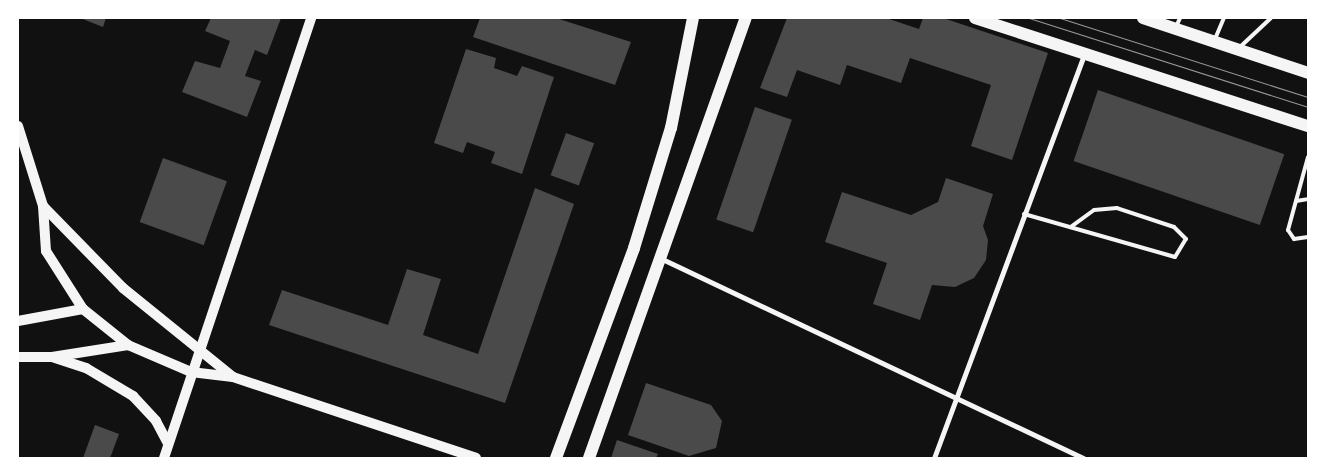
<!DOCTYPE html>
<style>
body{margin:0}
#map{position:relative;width:1326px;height:476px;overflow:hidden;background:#111;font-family:Lato,sans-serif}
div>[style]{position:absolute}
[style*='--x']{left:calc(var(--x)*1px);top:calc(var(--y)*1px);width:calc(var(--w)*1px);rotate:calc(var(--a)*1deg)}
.building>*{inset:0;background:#4a4a4a;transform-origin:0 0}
.service>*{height:4px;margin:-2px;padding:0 2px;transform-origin:2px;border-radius:2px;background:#f5f5f5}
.minor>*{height:5px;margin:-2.5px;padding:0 2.5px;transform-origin:2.5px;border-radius:2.5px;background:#f5f5f5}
.secondary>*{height:10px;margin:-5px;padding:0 5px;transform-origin:5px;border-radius:5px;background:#f5f5f5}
.primary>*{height:12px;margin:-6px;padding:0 6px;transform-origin:6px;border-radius:6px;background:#f5f5f5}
.tram>*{height:1px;margin:-0.5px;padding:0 0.5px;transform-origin:0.5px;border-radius:0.5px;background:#9a9a9a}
span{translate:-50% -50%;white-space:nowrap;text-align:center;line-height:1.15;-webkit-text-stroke:5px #fff;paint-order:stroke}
.frame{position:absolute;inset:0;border:19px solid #fff;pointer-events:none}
</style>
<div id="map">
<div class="building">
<div style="clip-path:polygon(80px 18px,106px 18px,103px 27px)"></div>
<div style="clip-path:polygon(211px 18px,281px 18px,267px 55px,255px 50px,245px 76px,261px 81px,247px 117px,182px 92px,195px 61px,220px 68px,230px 41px,205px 31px)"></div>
<div style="clip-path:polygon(480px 18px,556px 18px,631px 42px,615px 85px,473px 37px)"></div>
<div style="clip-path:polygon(787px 18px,886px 18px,919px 29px,923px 18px,943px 18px,1048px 53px,1012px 160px,971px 146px,991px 85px,910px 58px,901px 83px,847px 65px,840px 85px,797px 70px,787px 97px,760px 88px)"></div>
<div style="clip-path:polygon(466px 49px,496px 58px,494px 68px,517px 76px,522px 66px,554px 77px,522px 174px,491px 163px,495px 152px,467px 142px,463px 153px,434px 143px)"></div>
<div style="left:1098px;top:90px;width:197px;height:75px;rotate:19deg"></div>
<div style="left:755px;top:107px;width:39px;height:119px;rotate:19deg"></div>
<div style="left:566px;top:133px;width:30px;height:45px;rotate:20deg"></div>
<div style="left:163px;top:158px;width:68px;height:68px;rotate:20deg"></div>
<div style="clip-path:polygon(946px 178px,993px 194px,983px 226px,988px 240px,986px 260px,974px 278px,955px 287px,932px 285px,920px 320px,873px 304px,887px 263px,825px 242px,842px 192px,911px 215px,938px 202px)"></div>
<div style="clip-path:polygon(535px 188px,574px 204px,505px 403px,269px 325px,282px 290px,388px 325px,407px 269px,441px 279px,423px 335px,478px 354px)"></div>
<div style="clip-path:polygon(646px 383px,711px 405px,722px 421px,716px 448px,689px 456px,628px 435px)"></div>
<div style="clip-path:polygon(95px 425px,119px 434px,110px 458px,83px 458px)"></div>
<div style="clip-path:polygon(617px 440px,658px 454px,656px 458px,611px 458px)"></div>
</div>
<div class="service">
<div style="--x:1176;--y:27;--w:10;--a:-66"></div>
<div style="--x:1215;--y:39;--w:23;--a:-67"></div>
<div style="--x:1240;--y:47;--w:42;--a:-43.1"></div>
<div style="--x:1308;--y:157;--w:76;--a:105.3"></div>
<div style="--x:1288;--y:230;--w:11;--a:56"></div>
<div style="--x:1294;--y:239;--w:14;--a:-8"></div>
<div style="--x:1296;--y:201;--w:12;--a:-9"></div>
<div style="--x:1024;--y:214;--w:157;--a:15.9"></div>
<div style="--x:1175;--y:257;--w:21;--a:-59"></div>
<div style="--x:1186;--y:239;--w:17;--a:-135"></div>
<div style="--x:1174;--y:227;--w:60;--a:-161.6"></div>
<div style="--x:1117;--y:208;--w:23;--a:175"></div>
<div style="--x:1094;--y:210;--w:29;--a:144"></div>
</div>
<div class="minor">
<div style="--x:660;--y:258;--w:468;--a:25.3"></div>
<div style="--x:934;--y:458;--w:431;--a:-69.6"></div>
</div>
<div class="secondary">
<div style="--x:18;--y:126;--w:84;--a:72.6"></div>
<div style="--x:43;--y:206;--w:45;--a:86.2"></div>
<div style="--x:46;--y:251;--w:69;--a:57.5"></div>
<div style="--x:83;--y:309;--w:58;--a:38.7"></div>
<div style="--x:128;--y:345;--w:69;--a:23.2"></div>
<div style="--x:191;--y:372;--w:42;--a:6.8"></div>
<div style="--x:233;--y:377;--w:256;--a:18.4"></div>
<div style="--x:43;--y:206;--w:115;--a:45.7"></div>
<div style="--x:123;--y:288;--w:141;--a:39"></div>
<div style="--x:18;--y:321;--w:66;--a:-10.5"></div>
<div style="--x:18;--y:357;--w:34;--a:0"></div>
<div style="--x:52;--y:357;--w:77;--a:-9"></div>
<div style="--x:52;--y:357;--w:36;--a:18"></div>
<div style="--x:86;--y:368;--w:55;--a:30.8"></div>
<div style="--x:133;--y:396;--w:34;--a:47"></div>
<div style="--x:156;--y:421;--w:26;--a:62"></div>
<div style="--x:164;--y:458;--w:464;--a:-71.5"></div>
</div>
<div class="primary">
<div style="--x:975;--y:18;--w:350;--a:18"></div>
<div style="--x:1143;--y:18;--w:174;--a:18.4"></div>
<div style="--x:556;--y:458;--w:224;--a:-69.6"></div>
<div style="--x:634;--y:248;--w:126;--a:-72.9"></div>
<div style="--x:671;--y:128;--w:112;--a:-78.7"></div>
<div style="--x:589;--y:458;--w:467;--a:-70.4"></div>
</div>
<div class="tram">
<div style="--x:1029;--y:18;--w:293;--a:17.7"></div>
<div style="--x:1060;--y:18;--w:260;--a:17.7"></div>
</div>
<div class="frame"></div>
</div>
